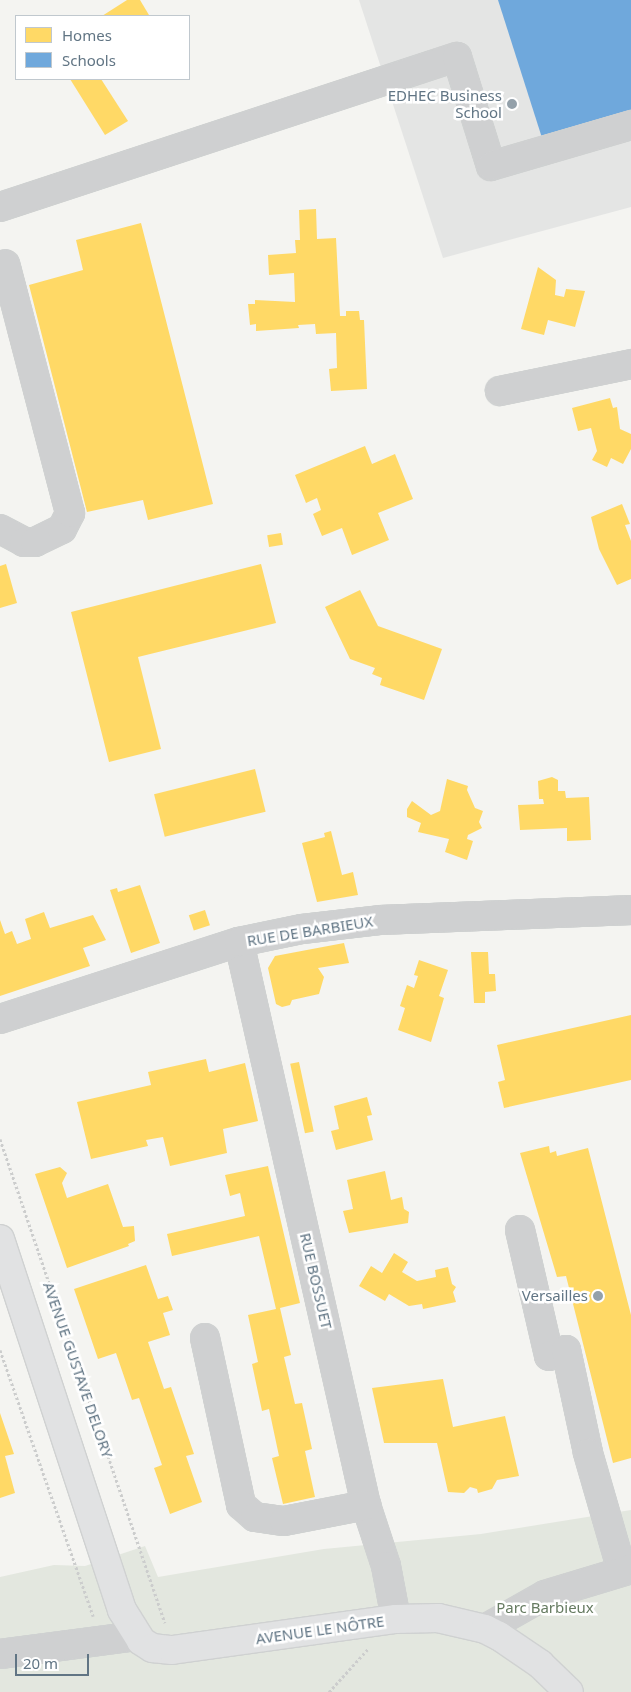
<!DOCTYPE html>
<meta charset="utf-8">
<style>
body{margin:0}
#map{position:relative;width:631px;height:1692px;overflow:hidden;background:#f4f4f1;font-family:"Noto Sans",sans-serif}
div>[style]{position:absolute}
[style*='--x']{left:calc(var(--x)*1px);top:calc(var(--y)*1px);width:calc(var(--w)*1px);rotate:calc(var(--a)*1deg)}
.built>*{inset:0;background:#e4e5e4}
.green>*{inset:0;background:#e3e7df}
.homes>*{inset:0;background:#ffd966;transform-origin:0 0}
.schools>*{inset:0;background:#6fa8dc}
.path>*{height:3px;margin-top:-1.5px;transform-origin:0;background:repeating-linear-gradient(90deg,#cccdcd 0 2.5px,transparent 0 5px)}
.roads{filter:drop-shadow(1px 0 #cfd1d1) drop-shadow(-1px 0 #cfd1d1) drop-shadow(0 1px #cfd1d1) drop-shadow(0 -1px #cfd1d1)}
.minor>*{height:28px;margin:-14px;padding:0 14px;transform-origin:14px;border-radius:14px;background:#cfd0d1}
.major>*{height:28px;margin:-14px;padding:0 14px;transform-origin:14px;border-radius:14px;background:#e1e2e3}
.dots>*{width:14px;height:14px;translate:-50% -50%;box-sizing:border-box;border:2px solid #fff;border-radius:50%}
span{translate:-50% -50%;white-space:nowrap;text-align:center;line-height:1.15;-webkit-text-stroke:5px #fff;paint-order:stroke}
.poi-label{font-size:15px;color:#617584}
.right{translate:-100% -50%;text-align:right}
.street-label{font-size:15px;color:#617584}
.park-label{font-size:15px;color:#667b61}
.legend{position:absolute;left:15px;top:15px;width:175px;height:65px;box-sizing:border-box;background:#fff;border:1px solid #c0c8ce;margin:0;padding:6px 9px;list-style:none;font-size:15px;color:#617584}
.legend li{display:flex;align-items:center;gap:10px;height:25px}
.legend b{width:25px;border:1px solid #c0c8ce}
.scale{position:absolute;left:15px;top:1654px;width:74px;height:22px;box-sizing:border-box;border:2px solid #617584;border-top:0;padding-left:6px;font-size:15px;line-height:18px;white-space:nowrap;color:#617584;-webkit-text-stroke:4px #fff;paint-order:stroke}
</style>
<div id="map">
<div class="built">
<div style="clip-path:polygon(359px 0,631px 0,631px 207px,443px 258px)"></div>
</div>
<div class="green">
<div style="clip-path:polygon(631px 1510px,631px 1692px,0 1692px,0 1577px,54px 1565px,85px 1566px,145px 1546px,158px 1577px,324px 1549px,481px 1534px)"></div>
</div>
<div class="homes">
<div style="clip-path:polygon(127px 0,140px 0,149px 15px,102px 16px)"></div>
<div style="clip-path:polygon(70px 79px,101px 79px,128px 121px,105px 135px)"></div>
<div style="clip-path:polygon(316px 209px,317px 239px,336px 238px,340px 316px,346px 316px,346px 311px,359px 311px,360px 320px,364px 320px,367px 389px,331px 391px,329px 369px,337px 368px,336px 333px,316px 334px,315px 324px,298px 325px,299px 328px,256px 331px,256px 324px,250px 325px,248px 304px,255px 304px,255px 300px,295px 302px,294px 273px,269px 275px,268px 255px,296px 253px,295px 240px,300px 240px,299px 210px)"></div>
<div style="clip-path:polygon(141px 223px,213px 504px,148px 520px,143px 500px,87px 512px,29px 285px,83px 270px,76px 240px)"></div>
<div style="clip-path:polygon(538px 267px,556px 280px,555px 295px,564px 297px,566px 289px,585px 291px,575px 327px,548px 320px,544px 335px,521px 329px)"></div>
<div style="clip-path:polygon(610px 398px,613px 408px,617px 407px,620px 429px,631px 434px,631px 449px,623px 464px,611px 458px,607px 467px,592px 460px,597px 451px,591px 428px,578px 431px,572px 408px)"></div>
<div style="clip-path:polygon(365px 446px,372px 464px,395px 454px,413px 499px,378px 513px,389px 540px,352px 555px,342px 528px,322px 536px,313px 514px,321px 510px,317px 498px,306px 503px,295px 475px)"></div>
<div style="clip-path:polygon(622px 504px,630px 524px,625px 525px,631px 541px,631px 579px,617px 585px,599px 549px,591px 517px)"></div>
<div style="left:281px;top:533px;width:12px;height:14px;rotate:81deg"></div>
<div style="clip-path:polygon(6px 564px,17px 603px,0 608px,0 566px)"></div>
<div style="clip-path:polygon(261px 564px,276px 623px,138px 657px,161px 749px,109px 762px,71px 612px)"></div>
<div style="clip-path:polygon(360px 590px,378px 626px,442px 649px,424px 700px,380px 685px,382px 678px,372px 674px,375px 668px,350px 659px,325px 607px)"></div>
<div style="left:255px;top:769px;width:44px;height:104px;rotate:76deg"></div>
<div style="clip-path:polygon(552px 777px,558px 780px,558px 791px,565px 791px,566px 798px,589px 797px,591px 840px,567px 841px,567px 828px,520px 830px,518px 805px,544px 804px,543px 799px,539px 799px,538px 781px)"></div>
<div style="clip-path:polygon(447px 779px,468px 786px,467px 790px,475px 808px,483px 811px,479px 822px,482px 828px,468px 835px,467px 839px,473px 841px,467px 860px,445px 852px,449px 839px,418px 832px,421px 823px,407px 817px,407px 809px,412px 801px,431px 815px,440px 811px)"></div>
<div style="clip-path:polygon(331px 831px,342px 875px,353px 872px,358px 895px,317px 902px,302px 843px,325px 837px,324px 833px)"></div>
<div style="clip-path:polygon(140px 885px,160px 943px,131px 953px,110px 890px,117px 888px,118px 892px)"></div>
<div style="left:205px;top:910px;width:16px;height:17px;rotate:72deg"></div>
<div style="clip-path:polygon(44px 912px,50px 928px,93px 915px,106px 940px,83px 948px,90px 966px,0 996px,0 920px,5px 934px,12px 931px,17px 944px,31px 939px,25px 919px)"></div>
<div style="clip-path:polygon(344px 943px,349px 963px,318px 968px,324px 977px,319px 994px,292px 1000px,290px 1005px,282px 1007px,276px 1004px,268px 968px,275px 956px)"></div>
<div style="clip-path:polygon(471px 952px,488px 952px,489px 974px,495px 974px,496px 991px,485px 992px,485px 1003px,474px 1003px)"></div>
<div style="clip-path:polygon(419px 960px,448px 970px,439px 996px,444px 998px,431px 1042px,398px 1030px,405px 1008px,400px 1006px,407px 985px,414px 988px,418px 976px,414px 975px)"></div>
<div style="clip-path:polygon(631px 1015px,631px 1080px,504px 1108px,498px 1082px,505px 1080px,497px 1045px)"></div>
<div style="clip-path:polygon(206px 1059px,209px 1072px,245px 1063px,258px 1121px,223px 1129px,227px 1153px,170px 1166px,163px 1137px,146px 1140px,148px 1146px,91px 1159px,77px 1102px,151px 1085px,148px 1072px)"></div>
<div style="left:299px;top:1062px;width:71px;height:9px;rotate:78deg"></div>
<div style="clip-path:polygon(367px 1097px,372px 1115px,367px 1116px,373px 1140px,336px 1150px,331px 1131px,339px 1129px,334px 1106px)"></div>
<div style="clip-path:polygon(549px 1146px,550px 1153px,556px 1151px,557px 1156px,588px 1148px,631px 1315px,631px 1458px,613px 1463px,566px 1276px,557px 1277px,520px 1153px)"></div>
<div style="clip-path:polygon(268px 1166px,300px 1303px,280px 1308px,291px 1355px,284px 1357px,295px 1404px,302px 1403px,312px 1449px,305px 1451px,315px 1497px,283px 1504px,272px 1458px,279px 1456px,269px 1409px,262px 1411px,252px 1364px,258px 1362px,248px 1315px,276px 1309px,259px 1236px,172px 1256px,167px 1234px,245px 1216px,240px 1193px,230px 1196px,225px 1175px)"></div>
<div style="clip-path:polygon(60px 1167px,67px 1173px,62px 1183px,67px 1198px,108px 1184px,123px 1227px,134px 1226px,135px 1241px,128px 1244px,129px 1246px,67px 1268px,35px 1174px)"></div>
<div style="clip-path:polygon(385px 1171px,391px 1200px,402px 1197px,404px 1209px,409px 1212px,408px 1223px,349px 1233px,343px 1211px,353px 1209px,347px 1180px)"></div>
<div style="clip-path:polygon(394px 1253px,408px 1262px,402px 1272px,417px 1281px,436px 1277px,435px 1270px,448px 1267px,452px 1284px,456px 1287px,453px 1292px,456px 1302px,423px 1309px,422px 1304px,409px 1306px,389px 1294px,385px 1301px,359px 1286px,371px 1266px,382px 1273px)"></div>
<div style="clip-path:polygon(146px 1265px,158px 1299px,168px 1296px,173px 1310px,163px 1313px,170px 1335px,148px 1342px,164px 1389px,171px 1387px,194px 1454px,186px 1456px,202px 1502px,170px 1514px,154px 1468px,162px 1465px,139px 1398px,132px 1400px,116px 1353px,98px 1359px,74px 1289px)"></div>
<div style="clip-path:polygon(443px 1379px,453px 1427px,505px 1416px,519px 1476px,497px 1480px,492px 1489px,478px 1493px,477px 1489px,470px 1487px,464px 1493px,448px 1492px,437px 1443px,384px 1443px,372px 1388px)"></div>
<div style="clip-path:polygon(0 1413px,14px 1454px,5px 1456px,15px 1493px,0 1498px)"></div>
</div>
<div class="schools">
<div style="clip-path:polygon(498px 0,631px 0,631px 113px,543px 141px)"></div>
</div>
<div class="path">
<div style="--x:0;--y:1139;--w:511;--a:71.18"></div>
<div style="--x:0;--y:1350;--w:282;--a:70.7"></div>
<div style="--x:329;--y:1692;--w:58;--a:-47.8"></div>
</div>
<div class="roads">
<div class="minor">
<div style="--x:0;--y:207;--w:481;--a:-18.2"></div>
<div style="--x:457;--y:57;--w:114;--a:72.7"></div>
<div style="--x:491;--y:166;--w:146;--a:-16.3"></div>
<div style="--x:500;--y:391;--w:134;--a:-11.6"></div>
<div style="--x:0;--y:529;--w:27;--a:28"></div>
<div style="--x:24;--y:542;--w:11;--a:0"></div>
<div style="--x:35;--y:542;--w:30;--a:-26"></div>
<div style="--x:62;--y:529;--w:18;--a:-63"></div>
<div style="--x:70;--y:513;--w:257;--a:-104.6"></div>
<div style="--x:239;--y:942;--w:577;--a:77.29"></div>
<div style="--x:366;--y:1505;--w:64;--a:71.8"></div>
<div style="--x:386;--y:1566;--w:54;--a:79.3"></div>
<div style="--x:0;--y:1019;--w:251;--a:-17.9"></div>
<div style="--x:239;--y:942;--w:64;--a:-11.7"></div>
<div style="--x:302;--y:929;--w:80;--a:-6.5"></div>
<div style="--x:381;--y:920;--w:250;--a:-2.3"></div>
<div style="--x:520;--y:1230;--w:129;--a:77"></div>
<div style="--x:549;--y:1356;--w:18;--a:-19"></div>
<div style="--x:566;--y:1350;--w:105;--a:77.9"></div>
<div style="--x:588;--y:1453;--w:123;--a:73.9"></div>
<div style="--x:205;--y:1338;--w:171;--a:77.8"></div>
<div style="--x:241;--y:1505;--w:18;--a:41"></div>
<div style="--x:255;--y:1517;--w:29;--a:8"></div>
<div style="--x:284;--y:1521;--w:84;--a:-11"></div>
<div style="--x:485;--y:1629;--w:69;--a:-29.5"></div>
<div style="--x:545;--y:1595;--w:90;--a:-16.8"></div>
<div style="--x:0;--y:1654;--w:137;--a:-7.5"></div>
</div>
<div class="major">
<div style="--x:0;--y:1239;--w:391;--a:71.8"></div>
<div style="--x:122;--y:1610;--w:36;--a:58"></div>
<div style="--x:141;--y:1641;--w:13;--a:32"></div>
<div style="--x:152;--y:1648;--w:20;--a:6"></div>
<div style="--x:172;--y:1650;--w:226;--a:-7.9"></div>
<div style="--x:396;--y:1619;--w:42;--a:-1.4"></div>
<div style="--x:438;--y:1618;--w:48;--a:13.2"></div>
<div style="--x:485;--y:1629;--w:16;--a:27"></div>
<div style="--x:499;--y:1636;--w:50;--a:34.3"></div>
<div style="--x:540;--y:1664;--w:40;--a:44"></div>
</div>
</div>
<div class="dots">
<div style="left:512px;top:104px;background:#94a1aa"></div>
<div style="left:598px;top:1296px;background:#94a1aa"></div>
</div>
<div class="poi-label">
<span class="right" style="left:502px;top:104px">EDHEC Business<br>School</span>
<span class="right" style="left:588px;top:1296px">Versailles</span>
</div>
<div class="street-label">
<span style="left:310px;top:931px;rotate:-9deg">RUE DE BARBIEUX</span>
<span style="left:316px;top:1281px;rotate:77deg">RUE BOSSUET</span>
<span style="left:78px;top:1370px;rotate:71deg">AVENUE GUSTAVE DELORY</span>
<span style="left:320px;top:1630px;rotate:-8deg">AVENUE LE NÔTRE</span>
</div>
<div class="park-label">
<span style="left:545px;top:1608px">Parc Barbieux</span>
</div>
<ul class="legend">
<li><b style="height:14px;background:#ffd966"></b>Homes</li>
<li><b style="height:14px;background:#6fa8dc"></b>Schools</li>
</ul>
<div class="scale">20 m</div>
</div>
